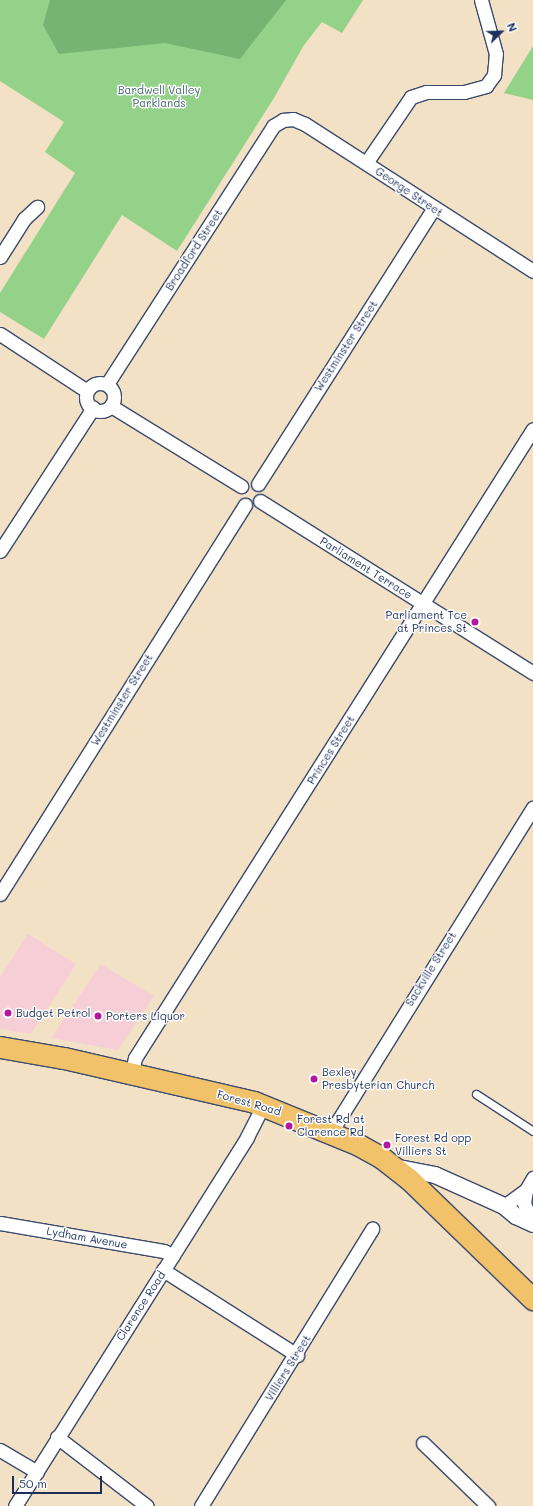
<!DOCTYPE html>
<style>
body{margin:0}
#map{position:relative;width:533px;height:1506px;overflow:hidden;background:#f3e1c5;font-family:Mali,sans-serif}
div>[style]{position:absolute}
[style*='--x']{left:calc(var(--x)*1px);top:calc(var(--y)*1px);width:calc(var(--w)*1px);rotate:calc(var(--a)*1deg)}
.built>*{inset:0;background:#f6cfd6}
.green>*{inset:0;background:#93d288}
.forest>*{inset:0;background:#76b474}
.roads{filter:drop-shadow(1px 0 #3b4a6d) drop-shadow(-1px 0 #3b4a6d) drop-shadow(0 1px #3b4a6d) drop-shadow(0 -1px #3b4a6d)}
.service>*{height:7px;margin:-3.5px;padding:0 3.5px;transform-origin:3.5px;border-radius:3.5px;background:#fff}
.minor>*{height:13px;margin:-6.5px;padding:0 6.5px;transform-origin:6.5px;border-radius:6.5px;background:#fff}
.minor>.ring{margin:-6.5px;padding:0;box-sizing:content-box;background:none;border:13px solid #fff;border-radius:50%}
.tertiary>*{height:16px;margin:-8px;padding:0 8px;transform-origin:8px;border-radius:8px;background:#fff}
.primary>*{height:21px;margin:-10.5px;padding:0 10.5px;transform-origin:10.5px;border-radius:10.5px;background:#f2c26a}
.dots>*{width:11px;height:11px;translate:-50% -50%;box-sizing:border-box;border:2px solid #fff;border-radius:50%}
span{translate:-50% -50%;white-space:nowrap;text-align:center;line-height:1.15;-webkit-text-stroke:3px #fff;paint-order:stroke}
.park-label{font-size:11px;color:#3f606b}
.street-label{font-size:11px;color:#1b2f5e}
.poi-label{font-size:11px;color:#1b2f5e}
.right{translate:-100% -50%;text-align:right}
.left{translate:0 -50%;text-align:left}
.north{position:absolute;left:481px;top:12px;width:40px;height:40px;-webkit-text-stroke:3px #fff;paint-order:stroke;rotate:67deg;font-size:11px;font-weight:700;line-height:16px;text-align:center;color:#1b2f5e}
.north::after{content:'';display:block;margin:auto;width:14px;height:18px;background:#1b2f5e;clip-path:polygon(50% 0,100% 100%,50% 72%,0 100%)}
.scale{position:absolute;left:12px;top:1476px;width:90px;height:18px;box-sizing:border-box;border:2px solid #1b2f5e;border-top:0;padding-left:5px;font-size:12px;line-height:14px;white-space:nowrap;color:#1b2f5e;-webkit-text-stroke:3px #fff;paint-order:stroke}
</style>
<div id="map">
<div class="built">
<div style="clip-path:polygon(28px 934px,76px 964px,31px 1034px,0 1029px,0 977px)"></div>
<div style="clip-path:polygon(101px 964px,154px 996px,118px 1050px,51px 1038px)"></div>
</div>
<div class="green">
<div style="clip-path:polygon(0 0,363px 0,342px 33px,322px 22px,304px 45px,274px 98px,177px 251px,122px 215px,44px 339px,0 312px,0 293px,75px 173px,45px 152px,64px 122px,0 81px)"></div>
<div style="clip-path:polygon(533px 46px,533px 100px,504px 93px)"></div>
</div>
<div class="forest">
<div style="clip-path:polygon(50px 0,286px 0,240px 59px,165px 43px,59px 54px,43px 25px)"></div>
</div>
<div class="roads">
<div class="service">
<div style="--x:476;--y:1094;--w:68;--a:33"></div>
</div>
<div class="minor">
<div style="--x:366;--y:163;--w:80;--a:-55.7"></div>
<div style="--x:411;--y:97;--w:16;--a:-18"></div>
<div style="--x:426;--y:92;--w:38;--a:0"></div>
<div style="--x:464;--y:92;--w:23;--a:-15"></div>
<div style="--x:486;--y:86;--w:14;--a:-54"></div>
<div style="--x:494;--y:75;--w:21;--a:-85"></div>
<div style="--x:496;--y:54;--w:56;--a:-105.5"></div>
<div style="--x:0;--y:257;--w:45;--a:-57.7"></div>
<div style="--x:24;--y:219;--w:18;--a:-43"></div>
<div style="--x:0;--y:334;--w:104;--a:33.2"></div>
<div class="ring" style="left:86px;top:383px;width:15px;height:15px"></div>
<div style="--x:107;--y:384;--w:307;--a:-57.2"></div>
<div style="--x:273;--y:126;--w:12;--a:-31"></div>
<div style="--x:283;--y:120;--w:10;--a:-6"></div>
<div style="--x:293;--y:119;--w:13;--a:23"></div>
<div style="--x:305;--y:124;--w:271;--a:32.8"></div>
<div style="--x:111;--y:406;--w:153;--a:31.6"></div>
<div style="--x:258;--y:484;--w:326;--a:-57.5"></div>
<div style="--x:260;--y:501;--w:323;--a:32.2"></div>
<div style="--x:0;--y:551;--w:171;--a:-57"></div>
<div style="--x:0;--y:894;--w:460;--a:-57.8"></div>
<div style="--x:132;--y:1073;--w:15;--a:-79"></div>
<div style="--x:135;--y:1058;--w:744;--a:-57.68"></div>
<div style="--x:331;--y:1132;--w:382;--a:-58.1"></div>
<div style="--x:504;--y:1206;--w:27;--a:-36"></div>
<div style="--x:0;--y:1223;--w:166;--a:9.7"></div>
<div style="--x:164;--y:1251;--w:10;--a:29"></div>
<div style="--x:532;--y:1223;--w:22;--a:-112"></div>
<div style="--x:524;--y:1203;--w:13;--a:-81"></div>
<div style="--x:526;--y:1190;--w:14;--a:-60"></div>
<div style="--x:163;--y:1270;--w:159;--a:32.4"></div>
<div style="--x:57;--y:1437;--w:113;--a:37.5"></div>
<div style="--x:423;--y:1443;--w:91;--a:44.1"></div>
<div style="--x:0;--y:1450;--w:43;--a:30.7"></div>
<div style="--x:15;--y:1506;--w:436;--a:-57.8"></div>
<div style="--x:247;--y:1137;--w:37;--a:-63"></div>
<div style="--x:201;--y:1506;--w:326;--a:-58.3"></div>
</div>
<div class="tertiary">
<div style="--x:394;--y:1167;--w:42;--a:11"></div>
<div style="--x:435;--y:1175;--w:76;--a:24.2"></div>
<div style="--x:504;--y:1206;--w:16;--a:40"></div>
<div style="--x:516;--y:1216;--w:19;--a:25"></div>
</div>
<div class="primary">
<div style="--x:0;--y:1047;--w:65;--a:9.8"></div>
<div style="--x:64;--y:1058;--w:195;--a:13"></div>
<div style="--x:254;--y:1102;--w:111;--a:22.2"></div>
<div style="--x:357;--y:1144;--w:29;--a:29"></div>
<div style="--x:382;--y:1158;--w:34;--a:38"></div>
<div style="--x:409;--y:1179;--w:173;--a:44.1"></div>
</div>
</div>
<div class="dots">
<div style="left:475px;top:622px;background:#b5179e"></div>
<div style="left:8px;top:1013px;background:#b5179e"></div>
<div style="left:98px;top:1016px;background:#b5179e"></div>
<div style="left:314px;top:1079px;background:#b5179e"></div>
<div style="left:289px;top:1126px;background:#b5179e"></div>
<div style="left:387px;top:1145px;background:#b5179e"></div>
</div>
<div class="park-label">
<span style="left:159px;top:97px">Bardwell Valley<br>Parklands</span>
</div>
<div class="street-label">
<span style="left:409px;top:192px;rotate:34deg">George Street</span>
<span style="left:194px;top:250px;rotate:-57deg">Broadford Street</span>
<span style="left:346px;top:346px;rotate:-57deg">Westminster Street</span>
<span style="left:366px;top:568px;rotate:32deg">Parliament Terrace</span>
<span style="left:122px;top:700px;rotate:-58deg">Westminster Street</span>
<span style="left:331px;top:750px;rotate:-58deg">Princes Street</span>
<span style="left:431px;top:969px;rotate:-58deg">Sackville Street</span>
<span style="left:249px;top:1103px;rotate:16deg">Forest Road</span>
<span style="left:87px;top:1238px;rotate:10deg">Lydham Avenue</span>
<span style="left:141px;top:1306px;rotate:-57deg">Clarence Road</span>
<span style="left:288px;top:1368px;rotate:-58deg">Villiers Street</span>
</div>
<div class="poi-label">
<span class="right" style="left:467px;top:622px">Parliament Tce<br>at Princes St</span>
<span class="left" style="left:16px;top:1013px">Budget Petrol</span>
<span class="left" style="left:106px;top:1016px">Porters Liquor</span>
<span class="left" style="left:322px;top:1079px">Bexley<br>Presbyterian Church</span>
<span class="left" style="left:297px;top:1126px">Forest Rd at<br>Clarence Rd</span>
<span class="left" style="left:395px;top:1145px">Forest Rd opp<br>Villiers St</span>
</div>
<div class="north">N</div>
<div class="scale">50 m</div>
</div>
